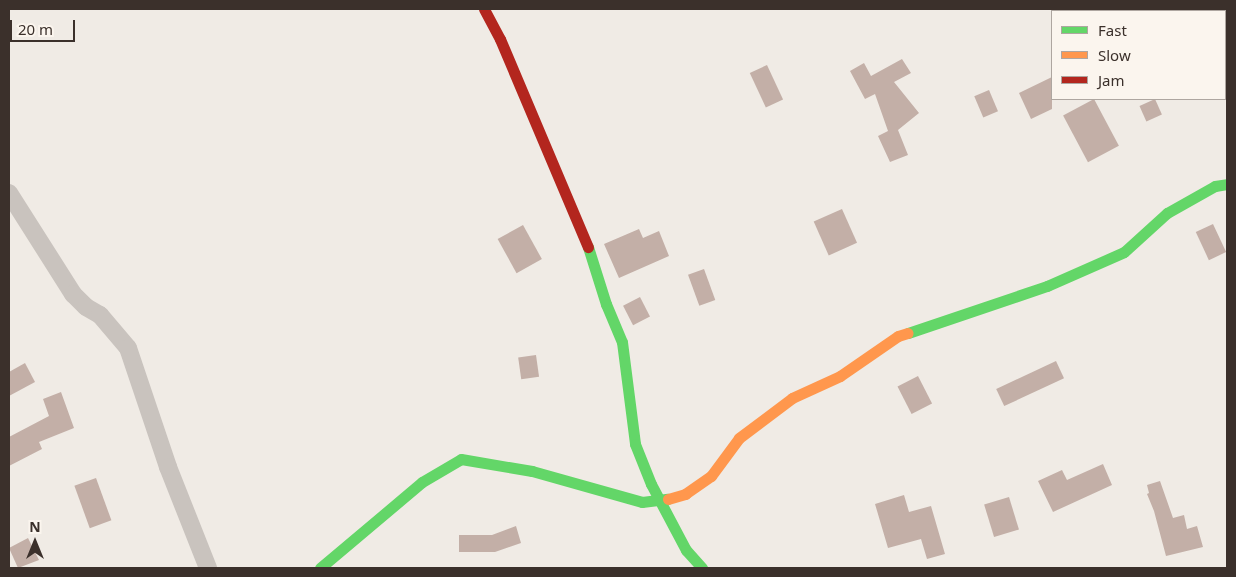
<!DOCTYPE html>
<style>
body{margin:0}
#map{position:relative;width:1236px;height:577px;overflow:hidden;background:#f0ebe5;font-family:"Noto Sans",sans-serif}
div>[style]{position:absolute}
[style*='--x']{left:calc(var(--x)*1px);top:calc(var(--y)*1px);width:calc(var(--w)*1px);rotate:calc(var(--a)*1deg)}
.building>*{inset:0;background:#c3afa7;transform-origin:0 0}
.street>*{height:18px;margin:-9px;padding:0 9px;transform-origin:9px;border-radius:9px;background:#c9c3be}
.fast>*{height:11px;margin:-5.5px;padding:0 5.5px;transform-origin:5.5px;border-radius:5.5px;background:#63d668}
.slow>*{height:11px;margin:-5.5px;padding:0 5.5px;transform-origin:5.5px;border-radius:5.5px;background:#ff974d}
.jam>*{height:11px;margin:-5.5px;padding:0 5.5px;transform-origin:5.5px;border-radius:5.5px;background:#b3261e}
span{translate:-50% -50%;white-space:nowrap;text-align:center;line-height:1.15;-webkit-text-stroke:4px #fbf5ee;paint-order:stroke}
.frame{position:absolute;inset:0;border:10px solid #3b302b;pointer-events:none}
.legend{position:absolute;left:1051px;top:10px;width:175px;height:90px;box-sizing:border-box;background:#fbf5ee;border:1px solid #aea6a0;margin:0;padding:6px 9px;list-style:none;font-size:15px;color:#3b302b}
.legend li{display:flex;align-items:center;gap:10px;height:25px}
.legend b{width:25px;border:1px solid #aea6a0}
.north{position:absolute;left:10px;top:517px;width:50px;height:50px;-webkit-text-stroke:4px #fbf5ee;paint-order:stroke;rotate:0deg;font-size:14px;font-weight:700;line-height:20px;text-align:center;color:#3b302b}
.north::after{content:'';display:block;margin:auto;width:18px;height:22px;background:#3b302b;clip-path:polygon(50% 0,100% 100%,50% 72%,0 100%)}
.scale{position:absolute;left:10px;top:20px;width:65px;height:22px;box-sizing:border-box;border:2px solid #3b302b;border-top:0;padding-left:6px;font-size:15px;line-height:18px;white-space:nowrap;color:#3b302b;-webkit-text-stroke:4px #fbf5ee;paint-order:stroke}
</style>
<div id="map">
<div class="building">
<div style="clip-path:polygon(902px 59px,911px 73px,894px 82px,919px 113px,898px 130px,908px 155px,890px 162px,878px 136px,888px 131px,875px 94px,865px 99px,850px 71px,864px 63px,871px 76px)"></div>
<div style="left:767px;top:65px;width:38px;height:19px;rotate:65deg"></div>
<div style="clip-path:polygon(1052px 77px,1052px 109px,1031px 119px,1019px 93px)"></div>
<div style="left:989px;top:90px;width:23px;height:16px;rotate:67deg"></div>
<div style="left:1094px;top:99px;width:53px;height:35px;rotate:62deg"></div>
<div style="left:1155px;top:99px;width:17px;height:17px;rotate:66deg"></div>
<div style="left:842px;top:209px;width:37px;height:31px;rotate:66deg"></div>
<div style="left:1213px;top:224px;width:31px;height:19px;rotate:65deg"></div>
<div style="left:523px;top:225px;width:39px;height:29px;rotate:61deg"></div>
<div style="clip-path:polygon(639px 229px,643px 238px,659px 231px,669px 256px,619px 278px,604px 244px)"></div>
<div style="left:704px;top:269px;width:33px;height:17px;rotate:70deg"></div>
<div style="left:640px;top:297px;width:22px;height:19px;rotate:63deg"></div>
<div style="left:536px;top:355px;width:22px;height:18px;rotate:82deg"></div>
<div style="left:1056px;top:361px;width:19px;height:66px;rotate:65deg"></div>
<div style="clip-path:polygon(25px 363px,35px 382px,9px 396px,9px 372px)"></div>
<div style="left:918px;top:376px;width:31px;height:23px;rotate:63deg"></div>
<div style="clip-path:polygon(61px 392px,74px 428px,39px 442px,42px 449px,9px 466px,9px 437px,49px 416px,43px 399px)"></div>
<div style="clip-path:polygon(1103px 464px,1112px 485px,1053px 512px,1038px 481px,1062px 470px,1067px 480px)"></div>
<div style="left:96px;top:478px;width:45px;height:23px;rotate:70deg"></div>
<div style="clip-path:polygon(1160px 481px,1173px 518px,1184px 515px,1187px 529px,1197px 526px,1203px 547px,1166px 556px,1154px 511px,1147px 494px,1149px 493px,1147px 485px)"></div>
<div style="clip-path:polygon(904px 495px,909px 512px,931px 506px,945px 554px,927px 559px,921px 539px,888px 548px,875px 504px)"></div>
<div style="left:1009px;top:497px;width:34px;height:26px;rotate:73deg"></div>
<div style="clip-path:polygon(516px 526px,521px 543px,495px 552px,459px 552px,459px 535px,492px 535px)"></div>
<div style="clip-path:polygon(28px 538px,39px 560px,18px 568px,9px 548px)"></div>
</div>
<div class="street">
<div style="--x:9;--y:193;--w:120;--a:57.6"></div>
<div style="--x:73;--y:294;--w:18;--a:45"></div>
<div style="--x:86;--y:307;--w:16;--a:30"></div>
<div style="--x:100;--y:315;--w:43;--a:49.7"></div>
<div style="--x:128;--y:348;--w:126;--a:71.4"></div>
<div style="--x:168;--y:467;--w:109;--a:68.4"></div>
</div>
<div class="fast">
<div style="--x:588;--y:247;--w:60;--a:72.5"></div>
<div style="--x:606;--y:304;--w:41;--a:67.2"></div>
<div style="--x:622;--y:342;--w:103;--a:82.7"></div>
<div style="--x:635;--y:444;--w:43;--a:68.2"></div>
<div style="--x:651;--y:484;--w:75;--a:62.1"></div>
<div style="--x:686;--y:550;--w:24;--a:48"></div>
<div style="--x:908;--y:333;--w:147;--a:-18.7"></div>
<div style="--x:1047;--y:286;--w:84;--a:-23.8"></div>
<div style="--x:1124;--y:252;--w:58;--a:-42.2"></div>
<div style="--x:1167;--y:213;--w:55;--a:-29.4"></div>
<div style="--x:1215;--y:186;--w:12;--a:-9"></div>
<div style="--x:320;--y:568;--w:133;--a:-40.1"></div>
<div style="--x:422;--y:482;--w:45;--a:-30.5"></div>
<div style="--x:461;--y:459;--w:72;--a:9.6"></div>
<div style="--x:532;--y:471;--w:114;--a:15.7"></div>
<div style="--x:642;--y:502;--w:26;--a:-7"></div>
</div>
<div class="slow">
<div style="--x:668;--y:499;--w:18;--a:-16"></div>
<div style="--x:685;--y:494;--w:32;--a:-35"></div>
<div style="--x:711;--y:476;--w:47;--a:-53.6"></div>
<div style="--x:739;--y:438;--w:66;--a:-37"></div>
<div style="--x:792;--y:398;--w:53;--a:-24.6"></div>
<div style="--x:840;--y:376;--w:70;--a:-34.6"></div>
<div style="--x:898;--y:336;--w:10;--a:-17"></div>
</div>
<div class="jam">
<div style="--x:484;--y:9;--w:34;--a:62"></div>
<div style="--x:500;--y:39;--w:226;--a:67.1"></div>
</div>
<div class="frame"></div>
<ul class="legend">
<li><b style="height:6px;background:#63d668"></b>Fast</li>
<li><b style="height:6px;background:#ff974d"></b>Slow</li>
<li><b style="height:6px;background:#b3261e"></b>Jam</li>
</ul>
<div class="north">N</div>
<div class="scale">20 m</div>
</div>
